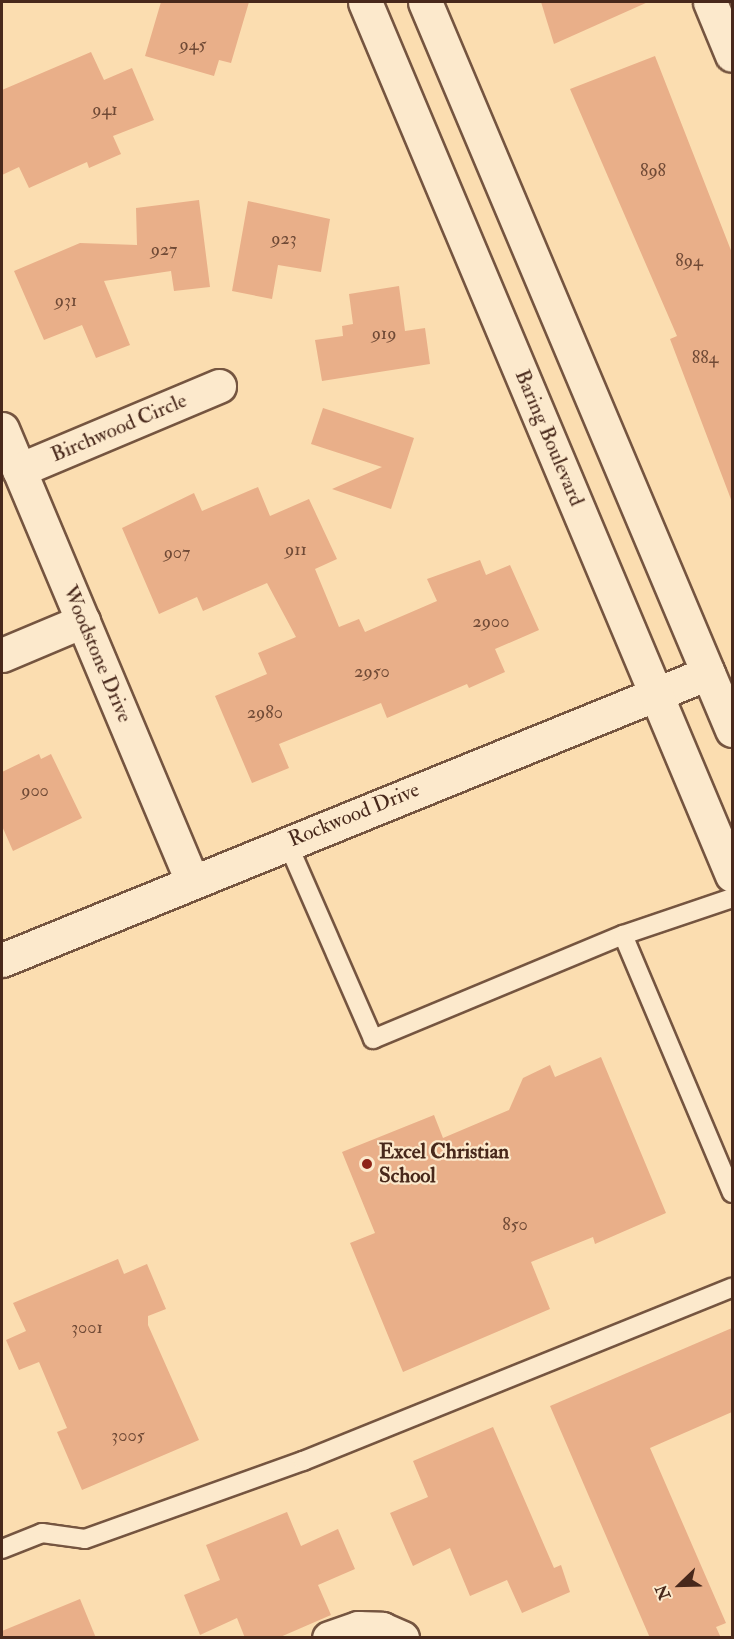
<!DOCTYPE html>
<style>
body{margin:0}
#map{position:relative;width:734px;height:1639px;overflow:hidden;background:#fbddb0;font-family:"IM FELL Double Pica",serif}
div>[style]{position:absolute}
[style*='--x']{left:calc(var(--x)*1px);top:calc(var(--y)*1px);width:calc(var(--w)*1px);rotate:calc(var(--a)*1deg)}
.building>*{inset:0;background:#e9af89}
.roads{filter:drop-shadow(2px 0 #755540) drop-shadow(-2px 0 #755540) drop-shadow(0 2px #755540) drop-shadow(0 -2px #755540)}
.lane>*{height:18px;margin:-9px;padding:0 9px;transform-origin:9px;border-radius:9px;background:#fce9cc}
.street>*{height:33px;margin:-16.5px;padding:0 16.5px;transform-origin:16.5px;border-radius:16.5px;background:#fce9cc}
.secondary>*{height:33px;margin:-16.5px;padding:0 16.5px;transform-origin:16.5px;border-radius:16.5px;background:#fce9cc}
.dots>*{width:16px;height:16px;translate:-50% -50%;box-sizing:border-box;border:3px solid #fce9cc;border-radius:50%}
span{translate:-50% -50%;white-space:nowrap;text-align:center;line-height:1.15;-webkit-text-stroke:4.5px #fce9cc;paint-order:stroke}
.number-label{font-size:18px;color:#704a36}
.number-label span{-webkit-text-stroke-width:0}
.street-label{font-size:21px;color:#48281b}
.poi-label{font-size:21px;color:#48281b;font-weight:700}
.left{translate:0 -50%;text-align:left}
.frame{position:absolute;inset:0;border:3px solid #48281b;pointer-events:none}
.north{position:absolute;left:650px;top:1555px;width:60px;height:60px;-webkit-text-stroke:4px #fce9cc;paint-order:stroke;rotate:247deg;font-size:16px;font-weight:700;line-height:24px;text-align:center;color:#48281b}
.north::after{content:'';display:block;margin:auto;width:21px;height:27px;background:#48281b;clip-path:polygon(50% 0,100% 100%,50% 72%,0 100%)}
</style>
<div id="map">
<div class="building">
<div style="clip-path:polygon(161px 2px,249px 2px,231px 63px,219px 60px,214px 76px,145px 56px)"></div>
<div style="clip-path:polygon(541px 2px,648px 2px,554px 44px)"></div>
<div style="clip-path:polygon(91px 52px,104px 80px,132px 68px,154px 120px,113px 136px,121px 154px,89px 168px,87px 162px,29px 188px,19px 167px,2px 175px,2px 90px)"></div>
<div style="clip-path:polygon(655px 56px,732px 253px,732px 502px,670px 339px,677px 336px,570px 89px)"></div>
<div style="clip-path:polygon(199px 200px,210px 287px,174px 291px,171px 271px,104px 281px,130px 345px,96px 358px,82px 325px,44px 340px,14px 271px,80px 243px,137px 245px,136px 208px)"></div>
<div style="clip-path:polygon(248px 201px,330px 219px,321px 272px,278px 265px,272px 299px,232px 291px)"></div>
<div style="clip-path:polygon(399px 286px,405px 331px,425px 328px,430px 364px,322px 381px,315px 340px,343px 336px,342px 326px,353px 324px,349px 294px)"></div>
<div style="clip-path:polygon(323px 408px,414px 438px,391px 509px,332px 489px,382px 467px,311px 444px)"></div>
<div style="clip-path:polygon(258px 487px,270px 516px,309px 499px,337px 559px,315px 569px,339px 627px,359px 619px,365px 632px,437px 601px,427px 579px,480px 560px,486px 575px,510px 565px,539px 630px,495px 649px,505px 672px,469px 688px,467px 684px,387px 718px,381px 703px,279px 744px,289px 768px,252px 783px,215px 696px,267px 674px,258px 653px,296px 637px,267px 583px,203px 611px,197px 597px,159px 614px,122px 528px,194px 493px,202px 511px)"></div>
<div style="clip-path:polygon(39px 754px,41px 759px,51px 754px,82px 818px,13px 851px,2px 826px,2px 772px)"></div>
<div style="clip-path:polygon(601px 1057px,666px 1213px,595px 1244px,593px 1237px,531px 1262px,550px 1309px,403px 1372px,350px 1243px,375px 1233px,342px 1152px,434px 1115px,443px 1138px,509px 1110px,523px 1078px,550px 1065px,555px 1077px)"></div>
<div style="clip-path:polygon(118px 1259px,124px 1274px,147px 1264px,166px 1309px,148px 1316px,148px 1325px,199px 1440px,82px 1490px,57px 1432px,67px 1428px,39px 1362px,19px 1370px,6px 1340px,26px 1331px,13px 1303px)"></div>
<div style="clip-path:polygon(732px 1328px,732px 1412px,650px 1448px,726px 1623px,716px 1627px,721px 1638px,650px 1638px,550px 1406px)"></div>
<div style="clip-path:polygon(493px 1427px,554px 1568px,561px 1565px,570px 1592px,522px 1613px,507px 1580px,470px 1596px,450px 1548px,413px 1566px,390px 1513px,428px 1497px,413px 1461px)"></div>
<div style="clip-path:polygon(287px 1512px,301px 1546px,338px 1529px,355px 1569px,318px 1585px,331px 1615px,278px 1638px,245px 1638px,237px 1618px,200px 1635px,184px 1595px,220px 1580px,206px 1545px)"></div>
<div style="clip-path:polygon(80px 1599px,96px 1638px,2px 1638px,2px 1631px)"></div>
</div>
<div class="roads">
<div class="lane">
<div style="--x:287;--y:842;--w:215;--a:66.4"></div>
<div style="--x:373;--y:1039;--w:271;--a:-22.6"></div>
<div style="--x:623;--y:935;--w:115;--a:-18.7"></div>
<div style="--x:623;--y:935;--w:280;--a:67.1"></div>
<div style="--x:2;--y:1549;--w:43;--a:-21.8"></div>
<div style="--x:42;--y:1533;--w:43;--a:7.9"></div>
<div style="--x:85;--y:1539;--w:232;--a:-19.7"></div>
<div style="--x:303;--y:1461;--w:463;--a:-22"></div>
</div>
<div class="street">
<div style="--x:710;--y:2;--w:57;--a:67.5"></div>
<div style="--x:2;--y:429;--w:489;--a:67.2"></div>
<div style="--x:19;--y:470;--w:217;--a:-22.8"></div>
<div style="--x:2;--y:655;--w:88;--a:-22.8"></div>
<div style="--x:2;--y:960;--w:762;--a:-22.12"></div>
<div style="--x:329;--y:1638;--w:31;--a:-19"></div>
<div style="--x:358;--y:1628;--w:24;--a:2"></div>
<div style="--x:382;--y:1629;--w:22;--a:24"></div>
</div>
<div class="secondary">
<div style="--x:365;--y:2;--w:947;--a:67.2"></div>
<div style="--x:425;--y:2;--w:790;--a:67.13"></div>
</div>
</div>
<div class="dots">
<div style="left:367px;top:1164px;background:#8f2418"></div>
</div>
<div class="number-label">
<span style="left:193px;top:45px">945</span>
<span style="left:105px;top:110px">941</span>
<span style="left:653px;top:171px">898</span>
<span style="left:284px;top:239px">923</span>
<span style="left:164px;top:250px">927</span>
<span style="left:689px;top:261px">894</span>
<span style="left:66px;top:301px">931</span>
<span style="left:384px;top:334px">919</span>
<span style="left:705px;top:358px">884</span>
<span style="left:296px;top:550px">911</span>
<span style="left:177px;top:553px">907</span>
<span style="left:491px;top:622px">2900</span>
<span style="left:372px;top:672px">2950</span>
<span style="left:265px;top:713px">2980</span>
<span style="left:35px;top:791px">900</span>
<span style="left:515px;top:1225px">850</span>
<span style="left:87px;top:1328px">3001</span>
<span style="left:128px;top:1436px">3005</span>
</div>
<div class="street-label">
<span style="left:119px;top:428px;rotate:-23deg">Birchwood Circle</span>
<span style="left:549px;top:438px;rotate:67deg">Baring Boulevard</span>
<span style="left:97px;top:654px;rotate:67deg">Woodstone Drive</span>
<span style="left:354px;top:815px;rotate:-22deg">Rockwood Drive</span>
</div>
<div class="poi-label">
<span class="left" style="left:379px;top:1164px">Excel Christian<br>School</span>
</div>
<div class="frame"></div>
<div class="north">N</div>
</div>
